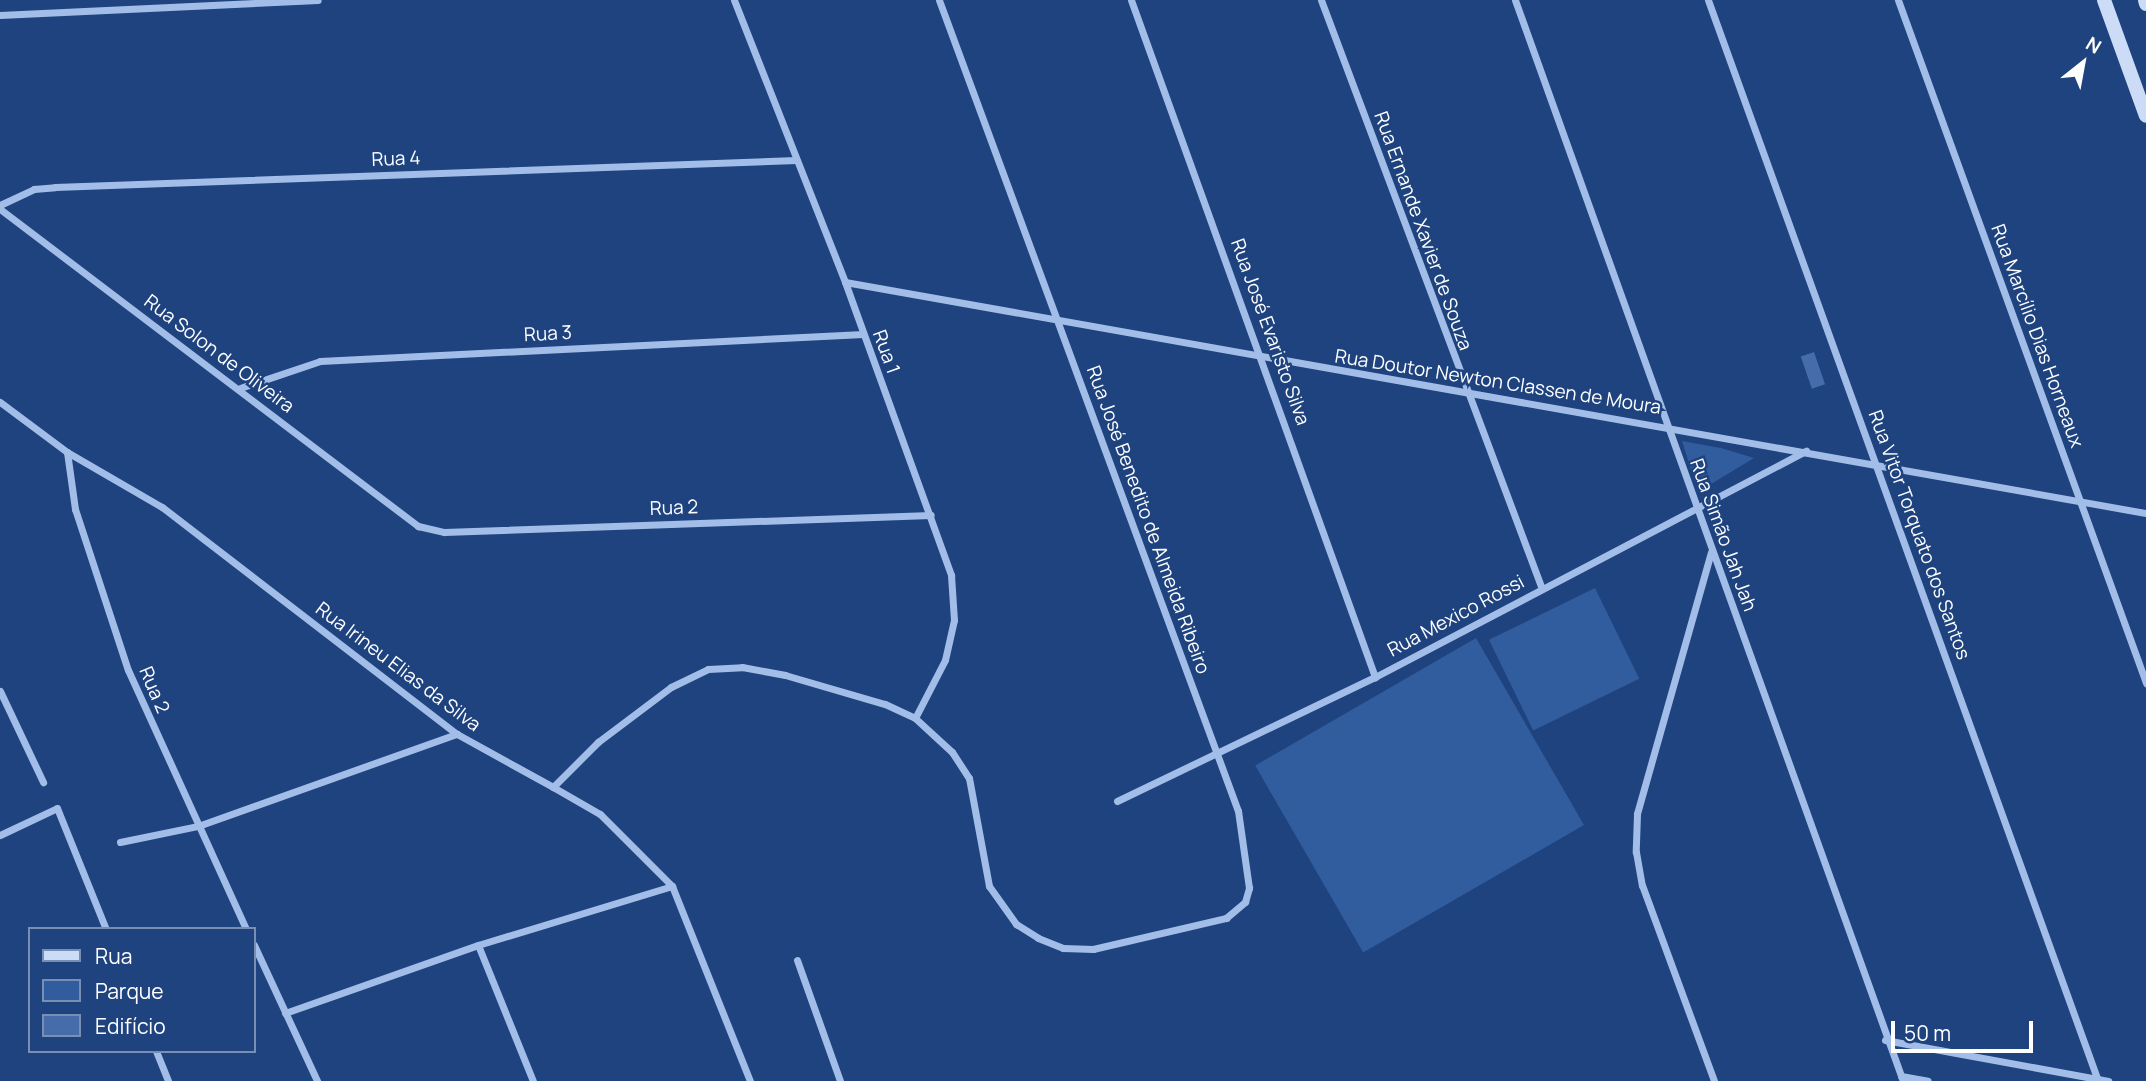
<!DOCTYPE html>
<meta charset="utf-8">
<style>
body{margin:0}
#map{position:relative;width:2146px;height:1081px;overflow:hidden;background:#1e437f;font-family:Manrope,sans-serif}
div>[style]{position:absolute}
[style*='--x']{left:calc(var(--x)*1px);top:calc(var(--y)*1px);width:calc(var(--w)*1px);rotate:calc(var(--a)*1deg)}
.green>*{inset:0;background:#315c9e;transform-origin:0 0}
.building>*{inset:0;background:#466da9;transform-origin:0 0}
.minor>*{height:7px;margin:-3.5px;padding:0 3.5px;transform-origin:3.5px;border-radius:3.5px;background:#a2bee8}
.secondary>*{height:14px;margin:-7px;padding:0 7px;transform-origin:7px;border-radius:7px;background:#cddcf6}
span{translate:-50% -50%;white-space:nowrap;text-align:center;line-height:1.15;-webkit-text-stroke:5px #1e437f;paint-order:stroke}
.street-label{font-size:19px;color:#fff}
.legend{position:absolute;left:28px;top:927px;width:228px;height:126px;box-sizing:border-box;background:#1e437f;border:2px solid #788eb2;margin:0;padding:9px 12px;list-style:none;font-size:21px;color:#fff}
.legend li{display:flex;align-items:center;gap:14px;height:35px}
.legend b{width:35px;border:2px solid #788eb2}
.north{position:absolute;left:2048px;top:28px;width:70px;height:70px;-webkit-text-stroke:5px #1e437f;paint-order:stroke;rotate:31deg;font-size:19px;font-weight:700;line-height:28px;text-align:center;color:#fff}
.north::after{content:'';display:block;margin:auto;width:24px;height:32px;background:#fff;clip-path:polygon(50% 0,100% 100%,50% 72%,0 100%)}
.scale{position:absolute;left:1891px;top:1021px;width:142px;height:32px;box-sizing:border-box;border:4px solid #fff;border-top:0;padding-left:9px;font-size:21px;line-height:24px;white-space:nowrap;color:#fff;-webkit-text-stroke:5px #1e437f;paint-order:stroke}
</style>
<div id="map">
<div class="green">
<div style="clip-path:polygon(1682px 441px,1721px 448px,1754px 458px,1698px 492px)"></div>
<div style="left:1595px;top:588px;width:101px;height:118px;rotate:64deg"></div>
<div style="left:1476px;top:638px;width:216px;height:255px;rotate:60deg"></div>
</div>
<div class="building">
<div style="left:1814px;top:352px;width:34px;height:14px;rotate:71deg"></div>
</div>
<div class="minor">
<div style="--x:734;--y:0;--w:303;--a:68.5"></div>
<div style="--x:845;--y:282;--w:312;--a:70.1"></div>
<div style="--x:951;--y:575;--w:45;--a:86.2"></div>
<div style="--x:954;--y:620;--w:41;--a:102.7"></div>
<div style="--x:945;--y:660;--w:65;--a:117.3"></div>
<div style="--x:1131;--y:0;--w:720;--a:70.18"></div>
<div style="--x:1321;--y:0;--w:629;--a:69.43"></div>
<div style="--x:1515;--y:0;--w:1149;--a:70.26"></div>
<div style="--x:1708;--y:0;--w:1149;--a:70.16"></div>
<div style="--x:1898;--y:0;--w:727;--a:70.04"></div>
<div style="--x:0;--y:15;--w:318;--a:-2.7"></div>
<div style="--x:0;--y:205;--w:38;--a:-25"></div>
<div style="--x:34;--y:189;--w:21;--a:-5"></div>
<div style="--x:55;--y:187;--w:742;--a:-2.08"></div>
<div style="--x:0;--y:209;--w:525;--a:37.18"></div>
<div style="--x:418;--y:526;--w:27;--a:13"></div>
<div style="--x:444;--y:532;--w:487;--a:-2"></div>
<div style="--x:845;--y:282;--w:1321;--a:10.07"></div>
<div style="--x:240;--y:388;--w:84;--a:-18.6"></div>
<div style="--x:320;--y:361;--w:544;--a:-2.85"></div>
<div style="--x:0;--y:402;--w:84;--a:36.7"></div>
<div style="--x:67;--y:452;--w:110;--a:30.1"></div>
<div style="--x:162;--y:507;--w:372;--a:37.6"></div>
<div style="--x:457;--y:734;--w:110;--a:28.9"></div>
<div style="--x:553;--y:787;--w:64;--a:-45"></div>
<div style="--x:598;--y:742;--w:91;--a:-37"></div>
<div style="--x:671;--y:687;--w:41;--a:-25.9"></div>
<div style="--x:708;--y:669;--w:34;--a:-3"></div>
<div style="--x:742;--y:667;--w:44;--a:10.5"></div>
<div style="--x:785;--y:675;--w:104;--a:16.2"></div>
<div style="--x:885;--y:704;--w:33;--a:25"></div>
<div style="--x:915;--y:718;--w:50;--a:42.6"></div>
<div style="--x:952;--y:752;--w:31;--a:57"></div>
<div style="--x:969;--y:778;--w:110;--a:79.5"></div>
<div style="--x:989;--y:886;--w:47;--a:54.6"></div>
<div style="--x:1016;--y:924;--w:26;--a:32"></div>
<div style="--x:1038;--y:938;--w:27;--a:22"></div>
<div style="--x:1063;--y:948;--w:30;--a:2"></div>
<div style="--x:1093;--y:949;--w:137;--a:-13.1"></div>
<div style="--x:1226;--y:918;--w:25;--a:-40"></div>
<div style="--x:1245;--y:902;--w:15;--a:-74"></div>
<div style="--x:1249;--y:888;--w:78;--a:-98.1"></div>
<div style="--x:1238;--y:811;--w:864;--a:-110.24"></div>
<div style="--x:67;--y:452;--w:58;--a:82"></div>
<div style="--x:75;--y:509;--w:169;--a:71.8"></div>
<div style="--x:128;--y:670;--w:285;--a:65.5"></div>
<div style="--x:1711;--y:552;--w:272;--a:105.8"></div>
<div style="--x:1637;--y:814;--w:38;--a:92"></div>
<div style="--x:1636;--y:852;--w:34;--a:80"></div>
<div style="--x:1642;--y:885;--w:209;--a:69.8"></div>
<div style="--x:0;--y:691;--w:101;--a:64.7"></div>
<div style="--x:553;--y:787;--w:54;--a:29.9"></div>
<div style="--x:600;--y:814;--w:102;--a:45"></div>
<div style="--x:672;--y:886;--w:210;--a:68.2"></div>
<div style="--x:1117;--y:801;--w:286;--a:-25.7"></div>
<div style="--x:1375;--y:677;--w:487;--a:-27.7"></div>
<div style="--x:0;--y:835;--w:63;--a:-25.3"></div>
<div style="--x:57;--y:808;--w:131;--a:68"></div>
<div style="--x:120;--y:842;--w:80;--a:-11.6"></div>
<div style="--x:198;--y:826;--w:275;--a:-19.6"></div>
<div style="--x:254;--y:945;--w:150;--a:65.1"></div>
<div style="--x:478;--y:945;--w:147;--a:68"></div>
<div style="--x:797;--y:960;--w:128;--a:70.4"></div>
<div style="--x:285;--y:1013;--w:205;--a:-19.4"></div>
<div style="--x:478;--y:945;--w:203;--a:-16.9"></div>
<div style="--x:1885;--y:1040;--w:227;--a:10.4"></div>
<div style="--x:156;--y:1051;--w:32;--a:68"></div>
<div style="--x:1901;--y:1076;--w:27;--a:10"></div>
</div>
<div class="secondary">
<div style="--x:2104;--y:0;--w:123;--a:70.1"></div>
<div style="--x:2145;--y:0;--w:4;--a:76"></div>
</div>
<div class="street-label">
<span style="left:396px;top:159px;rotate:-2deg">Rua 4</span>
<span style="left:1423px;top:231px;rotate:70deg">Rua Ernande Xavier de Souza</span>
<span style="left:1270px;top:332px;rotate:70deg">Rua José Evaristo Silva</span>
<span style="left:548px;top:334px;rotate:-3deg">Rua 3</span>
<span style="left:2037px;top:336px;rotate:70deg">Rua Marcílio Dias Horneaux</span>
<span style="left:886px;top:352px;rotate:70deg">Rua 1</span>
<span style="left:219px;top:354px;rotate:37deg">Rua Solon de Oliveira</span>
<span style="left:1498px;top:382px;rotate:9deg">Rua Doutor Newton Classen de Moura</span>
<span style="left:674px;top:508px;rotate:-2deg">Rua 2</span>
<span style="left:1148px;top:520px;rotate:70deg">Rua José Benedito de Almeida Ribeiro</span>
<span style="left:1723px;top:535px;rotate:70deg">Rua Simão Jah Jah</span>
<span style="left:1919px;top:535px;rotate:70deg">Rua Vitor Torquato dos Santos</span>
<span style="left:1456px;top:616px;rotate:-28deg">Rua Mexico Rossi</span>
<span style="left:398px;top:667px;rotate:37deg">Rua Irineu Elias da Silva</span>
<span style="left:154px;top:690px;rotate:67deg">Rua 2</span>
</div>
<ul class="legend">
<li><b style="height:9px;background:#cddcf6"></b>Rua</li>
<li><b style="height:19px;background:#315c9e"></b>Parque</li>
<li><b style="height:19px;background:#466da9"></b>Edifício</li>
</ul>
<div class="north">N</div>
<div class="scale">50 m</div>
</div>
